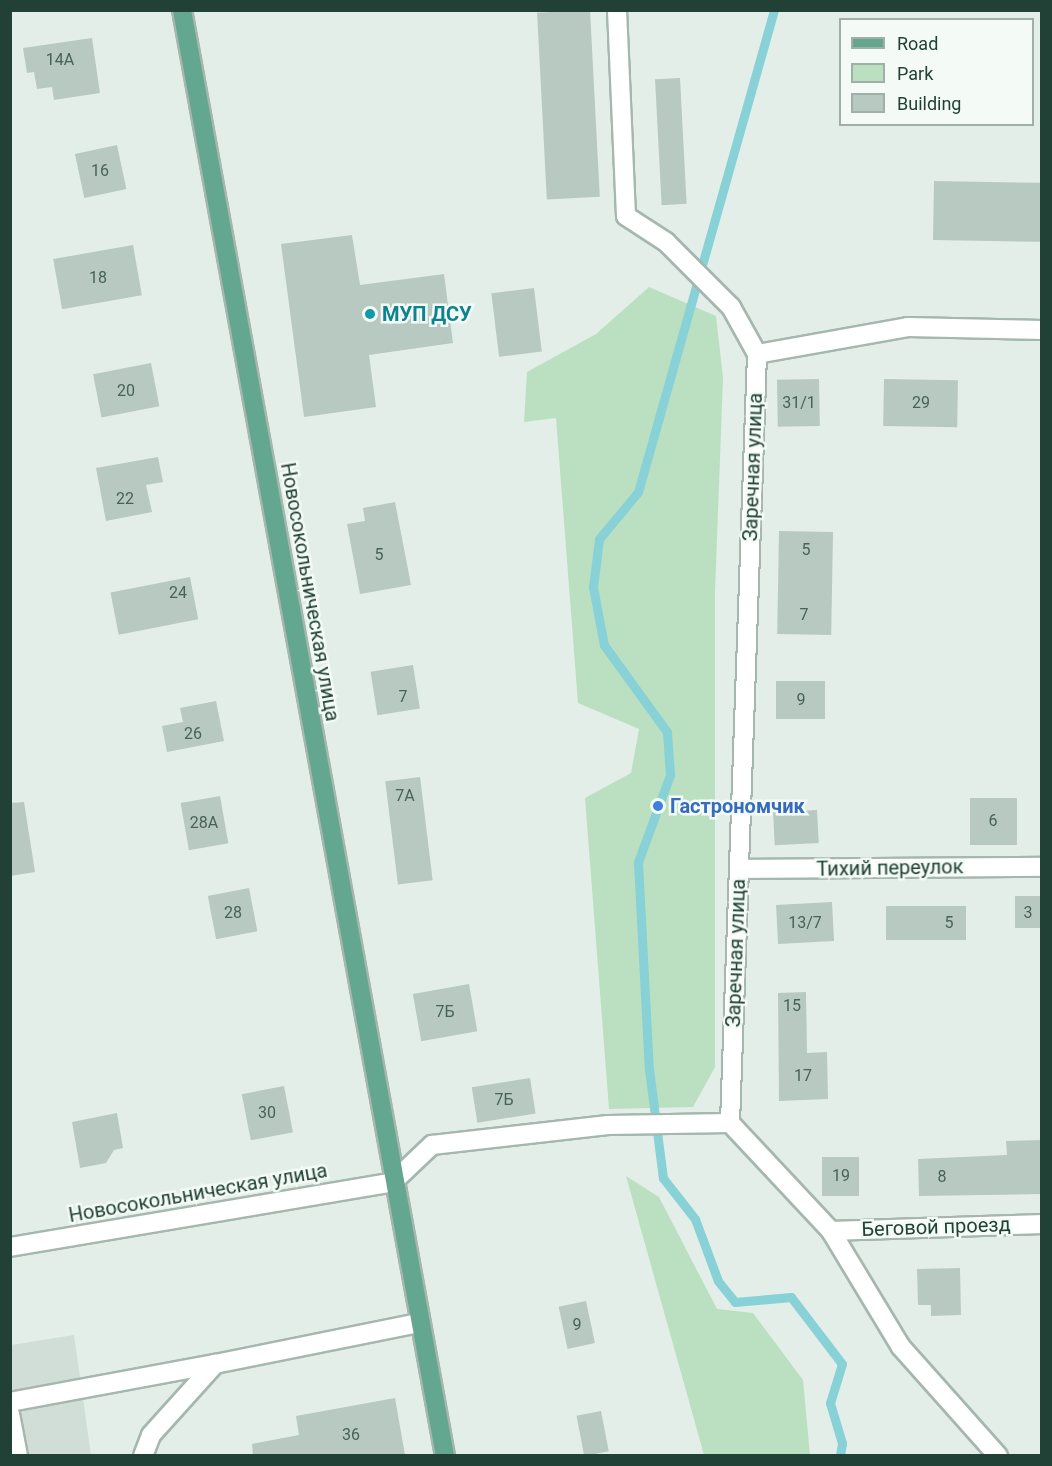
<!DOCTYPE html>
<meta charset="utf-8">
<style>
body{margin:0}
#map{position:relative;width:1052px;height:1466px;overflow:hidden;background:#e3eee8;font-family:Roboto,sans-serif}
div>[style]{position:absolute}
[style*='--x']{left:calc(var(--x)*1px);top:calc(var(--y)*1px);width:calc(var(--w)*1px);rotate:calc(var(--a)*1deg)}
.built>*{inset:0;background:#d1ded7}
.green>*{inset:0;background:#bae0c1}
.stream>*{height:9px;margin:-4.5px;padding:0 4.5px;transform-origin:4.5px;border-radius:4.5px;background:#87d1d7}
.building>*{inset:0;background:#b8c9c1;transform-origin:0 0}
.roads{filter:drop-shadow(2px 0 #a5b7af) drop-shadow(-2px 0 #a5b7af) drop-shadow(0 2px #a5b7af) drop-shadow(0 -2px #a5b7af)}
.minor>*{height:18px;margin:-9px;padding:0 9px;transform-origin:9px;border-radius:9px;background:#fff}
.major>*{height:18px;margin:-9px;padding:0 9px;transform-origin:9px;border-radius:9px;background:#64a790}
.dots>*{width:16px;height:16px;translate:-50% -50%;box-sizing:border-box;border:3px solid #f4faf6;border-radius:50%}
span{translate:-50% -50%;white-space:nowrap;text-align:center;line-height:1.15;-webkit-text-stroke:5px #f4faf6;paint-order:stroke}
.number-label{font-size:16px;color:#476359}
.number-label span{-webkit-text-stroke-width:0}
.culture-label{font-size:20px;color:#0d838f;font-weight:700}
.left{translate:0 -50%;text-align:left}
.street-label{font-size:20px;color:#214136}
.shop-label{font-size:20px;color:#366cbe;font-weight:700}
.frame{position:absolute;inset:0;border:12px solid #214136;pointer-events:none}
.legend{position:absolute;left:839px;top:18px;width:195px;height:108px;box-sizing:border-box;background:#f4faf6;border:2px solid #a0b0a9;margin:0;padding:8px 10px;list-style:none;font-size:18px;color:#214136}
.legend li{display:flex;align-items:center;gap:12px;height:30px}
.legend b{width:30px;border:2px solid #a0b0a9}
</style>
<div id="map">
<div class="built">
<div style="clip-path:polygon(74px 1335px,91px 1455px,11px 1456px,11px 1345px)"></div>
</div>
<div class="green">
<div style="clip-path:polygon(649px 287px,716px 316px,723px 378px,715px 592px,715px 1067px,693px 1107px,609px 1109px,585px 798px,631px 773px,639px 729px,578px 703px,556px 418px,524px 422px,527px 372px,596px 334px)"></div>
<div style="clip-path:polygon(626px 1176px,659px 1197px,717px 1309px,753px 1313px,803px 1380px,810px 1455px,704px 1455px)"></div>
</div>
<div class="stream">
<div style="--x:774;--y:10;--w:501;--a:105.76"></div>
<div style="--x:638;--y:492;--w:61;--a:129.7"></div>
<div style="--x:599;--y:539;--w:48;--a:97.1"></div>
<div style="--x:593;--y:587;--w:59;--a:79.3"></div>
<div style="--x:604;--y:645;--w:107;--a:54.1"></div>
<div style="--x:667;--y:732;--w:43;--a:86"></div>
<div style="--x:670;--y:775;--w:93;--a:110.2"></div>
<div style="--x:638;--y:862;--w:207;--a:87"></div>
<div style="--x:649;--y:1069;--w:110;--a:82.7"></div>
<div style="--x:663;--y:1178;--w:52;--a:52"></div>
<div style="--x:695;--y:1219;--w:66;--a:69.6"></div>
<div style="--x:718;--y:1281;--w:27;--a:51"></div>
<div style="--x:735;--y:1302;--w:56;--a:-5.1"></div>
<div style="--x:791;--y:1297;--w:84;--a:52.7"></div>
<div style="--x:842;--y:1364;--w:41;--a:107.1"></div>
<div style="--x:830;--y:1403;--w:42;--a:73.3"></div>
<div style="--x:842;--y:1443;--w:13;--a:99"></div>
</div>
<div class="building">
<div style="left:590px;top:10px;width:187px;height:53px;rotate:87deg"></div>
<div style="clip-path:polygon(92px 38px,100px 93px,54px 100px,52px 87px,37px 89px,34px 72px,27px 73px,23px 48px)"></div>
<div style="left:680px;top:78px;width:126px;height:25px;rotate:87deg"></div>
<div style="left:117px;top:145px;width:45px;height:43px;rotate:78deg"></div>
<div style="left:934px;top:181px;width:107px;height:59px;rotate:1deg"></div>
<div style="clip-path:polygon(352px 235px,360px 285px,444px 274px,453px 343px,369px 355px,376px 407px,304px 417px,281px 244px)"></div>
<div style="left:133px;top:245px;width:51px;height:81px;rotate:80deg"></div>
<div style="left:534px;top:288px;width:64px;height:43px;rotate:83deg"></div>
<div style="left:151px;top:363px;width:44px;height:59px;rotate:79deg"></div>
<div style="left:819px;top:379px;width:47px;height:42px;rotate:89deg"></div>
<div style="left:884px;top:379px;width:74px;height:47px;rotate:1deg"></div>
<div style="clip-path:polygon(158px 457px,163px 482px,146px 485px,152px 512px,106px 521px,96px 468px)"></div>
<div style="clip-path:polygon(395px 502px,411px 585px,360px 594px,347px 524px,365px 521px,363px 508px)"></div>
<div style="left:779px;top:531px;width:54px;height:103px;rotate:1deg"></div>
<div style="left:190px;top:577px;width:43px;height:81px;rotate:79deg"></div>
<div style="left:413px;top:665px;width:44px;height:43px;rotate:81deg"></div>
<div style="left:776px;top:681px;width:49px;height:38px"></div>
<div style="clip-path:polygon(216px 701px,224px 741px,167px 752px,162px 726px,183px 722px,180px 708px)"></div>
<div style="left:420px;top:777px;width:104px;height:35px;rotate:83deg"></div>
<div style="left:220px;top:796px;width:48px;height:40px;rotate:80deg"></div>
<div style="left:970px;top:798px;width:47px;height:47px"></div>
<div style="clip-path:polygon(24px 802px,35px 872px,10px 876px,10px 803px)"></div>
<div style="left:817px;top:810px;width:33px;height:44px;rotate:87deg"></div>
<div style="left:249px;top:888px;width:44px;height:42px;rotate:79deg"></div>
<div style="left:1041px;top:896px;width:32px;height:26px;rotate:90deg"></div>
<div style="left:832px;top:902px;width:39px;height:56px;rotate:87deg"></div>
<div style="left:966px;top:906px;width:34px;height:80px;rotate:90deg"></div>
<div style="left:469px;top:984px;width:48px;height:57px;rotate:80deg"></div>
<div style="clip-path:polygon(806px 992px,807px 1053px,827px 1052px,828px 1099px,779px 1101px,778px 993px)"></div>
<div style="left:530px;top:1078px;width:36px;height:59px;rotate:81deg"></div>
<div style="left:284px;top:1086px;width:47px;height:43px;rotate:79deg"></div>
<div style="clip-path:polygon(117px 1113px,123px 1148px,114px 1150px,106px 1163px,80px 1168px,72px 1122px)"></div>
<div style="clip-path:polygon(1041px 1140px,1041px 1194px,919px 1196px,918px 1159px,1007px 1155px,1006px 1141px)"></div>
<div style="left:822px;top:1157px;width:37px;height:39px"></div>
<div style="clip-path:polygon(960px 1268px,961px 1315px,931px 1316px,931px 1305px,918px 1305px,917px 1269px)"></div>
<div style="left:586px;top:1301px;width:43px;height:28px;rotate:78deg"></div>
<div style="clip-path:polygon(395px 1398px,405px 1455px,253px 1455px,252px 1444px,299px 1435px,296px 1416px)"></div>
<div style="left:601px;top:1411px;width:41px;height:25px;rotate:79deg"></div>
</div>
<div class="roads">
<div class="minor">
<div style="--x:617;--y:10;--w:206;--a:87.5"></div>
<div style="--x:626;--y:216;--w:48;--a:33"></div>
<div style="--x:666;--y:242;--w:92;--a:45"></div>
<div style="--x:731;--y:307;--w:54;--a:61"></div>
<div style="--x:757;--y:354;--w:769;--a:92.01"></div>
<div style="--x:730;--y:1123;--w:148;--a:46.9"></div>
<div style="--x:831;--y:1231;--w:135;--a:58.9"></div>
<div style="--x:901;--y:1347;--w:146;--a:48.3"></div>
<div style="--x:757;--y:354;--w:153;--a:-10.1"></div>
<div style="--x:908;--y:327;--w:134;--a:1.3"></div>
<div style="--x:739;--y:869;--w:303;--a:-0.4"></div>
<div style="--x:831;--y:1231;--w:211;--a:-1.9"></div>
<div style="--x:10;--y:1247;--w:388;--a:-9.6"></div>
<div style="--x:393;--y:1182;--w:54;--a:-43.5"></div>
<div style="--x:432;--y:1145;--w:177;--a:-6.5"></div>
<div style="--x:608;--y:1125;--w:122;--a:-0.9"></div>
<div style="--x:10;--y:1402;--w:208;--a:-10.5"></div>
<div style="--x:10;--y:1414;--w:43;--a:79.2"></div>
<div style="--x:143;--y:1456;--w:22;--a:-69"></div>
<div style="--x:151;--y:1435;--w:96;--a:-48"></div>
<div style="--x:215;--y:1364;--w:207;--a:-11.4"></div>
</div>
<div class="major">
<div style="--x:182;--y:10;--w:1470;--a:79.69"></div>
</div>
</div>
<div class="dots">
<div style="left:370px;top:314px;background:#0f9aa8"></div>
<div style="left:658px;top:806px;background:#3f7fe0"></div>
</div>
<div class="number-label">
<span style="left:60px;top:60px">14А</span>
<span style="left:100px;top:171px">16</span>
<span style="left:98px;top:278px">18</span>
<span style="left:126px;top:391px">20</span>
<span style="left:799px;top:403px">31/1</span>
<span style="left:921px;top:403px">29</span>
<span style="left:125px;top:499px">22</span>
<span style="left:806px;top:550px">5</span>
<span style="left:379px;top:555px">5</span>
<span style="left:178px;top:593px">24</span>
<span style="left:804px;top:615px">7</span>
<span style="left:403px;top:697px">7</span>
<span style="left:801px;top:700px">9</span>
<span style="left:193px;top:734px">26</span>
<span style="left:405px;top:796px">7А</span>
<span style="left:993px;top:821px">6</span>
<span style="left:204px;top:823px">28А</span>
<span style="left:233px;top:913px">28</span>
<span style="left:1028px;top:913px">3</span>
<span style="left:805px;top:923px">13/7</span>
<span style="left:949px;top:923px">5</span>
<span style="left:792px;top:1006px">15</span>
<span style="left:445px;top:1012px">7Б</span>
<span style="left:803px;top:1076px">17</span>
<span style="left:504px;top:1100px">7Б</span>
<span style="left:267px;top:1113px">30</span>
<span style="left:841px;top:1176px">19</span>
<span style="left:942px;top:1177px">8</span>
<span style="left:577px;top:1325px">9</span>
<span style="left:351px;top:1435px">36</span>
</div>
<div class="culture-label">
<span class="left" style="left:382px;top:314px">МУП ДСУ</span>
</div>
<div class="street-label">
<span style="left:753px;top:467px;rotate:-88deg">Заречная улица</span>
<span style="left:310px;top:592px;rotate:80deg">Новосокольническая улица</span>
<span style="left:890px;top:868px;rotate:-1deg">Тихий переулок</span>
<span style="left:736px;top:953px;rotate:-88deg">Заречная улица</span>
<span style="left:198px;top:1193px;rotate:-10deg">Новосокольническая улица</span>
<span style="left:936px;top:1227px;rotate:-2deg">Беговой проезд</span>
</div>
<div class="shop-label">
<span class="left" style="left:670px;top:806px">Гастрономчик</span>
</div>
<div class="frame"></div>
<ul class="legend">
<li><b style="height:8px;background:#64a790"></b>Road</li>
<li><b style="height:16px;background:#bae0c1"></b>Park</li>
<li><b style="height:16px;background:#b8c9c1"></b>Building</li>
</ul>
</div>
